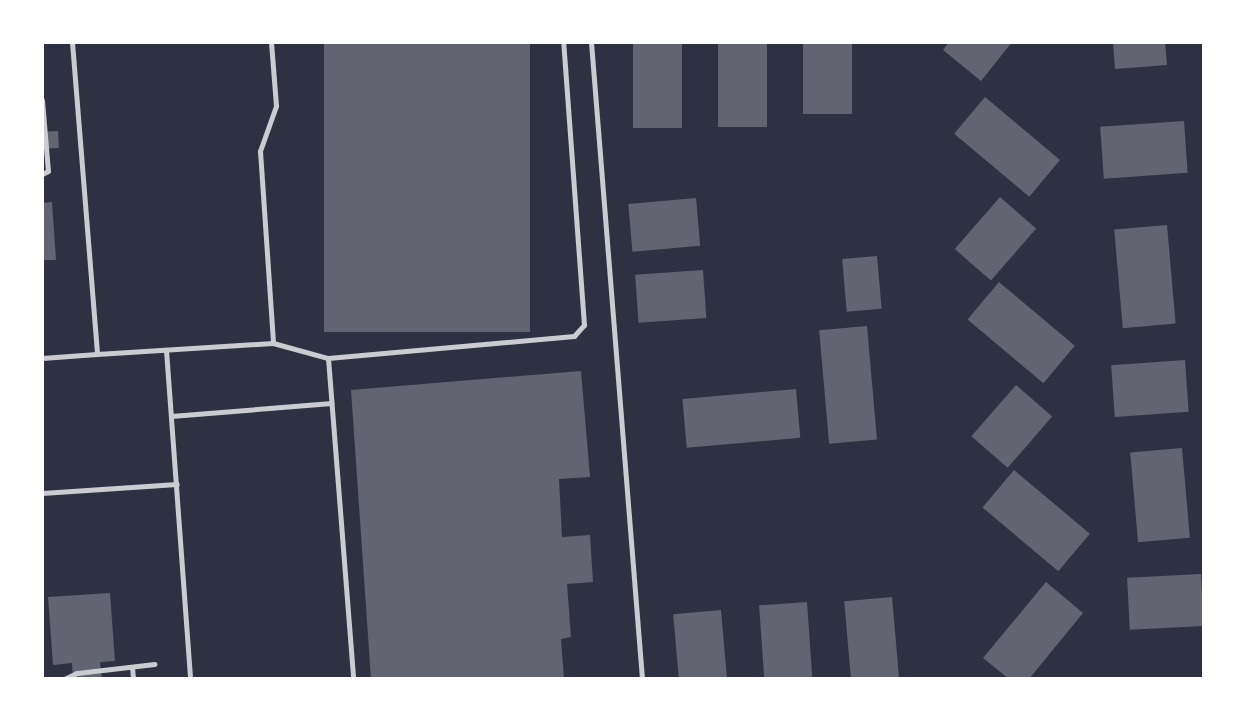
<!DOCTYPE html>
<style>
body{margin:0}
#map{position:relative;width:1246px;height:721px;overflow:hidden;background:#2d3142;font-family:Commissioner,sans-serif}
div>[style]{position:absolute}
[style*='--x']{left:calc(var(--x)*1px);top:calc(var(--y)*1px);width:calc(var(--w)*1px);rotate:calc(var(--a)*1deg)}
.building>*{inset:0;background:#626471;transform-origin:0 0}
.service>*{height:5px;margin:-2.5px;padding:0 2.5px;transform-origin:2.5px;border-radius:2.5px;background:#caccd0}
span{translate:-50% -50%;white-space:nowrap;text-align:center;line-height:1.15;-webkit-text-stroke:5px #fff;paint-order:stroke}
.frame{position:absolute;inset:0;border:44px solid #fff;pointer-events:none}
</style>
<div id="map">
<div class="building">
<div style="left:324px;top:42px;width:206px;height:290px"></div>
<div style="left:633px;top:42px;width:49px;height:86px"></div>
<div style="left:718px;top:42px;width:49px;height:85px"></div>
<div style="left:803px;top:42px;width:49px;height:72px"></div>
<div style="clip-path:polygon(949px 42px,1012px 42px,981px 81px,943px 50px)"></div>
<div style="clip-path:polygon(1113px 42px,1165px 42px,1167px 65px,1115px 69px)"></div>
<div style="left:985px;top:97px;width:98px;height:48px;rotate:40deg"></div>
<div style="left:1184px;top:121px;width:52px;height:84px;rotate:86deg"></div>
<div style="left:58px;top:131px;width:17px;height:16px;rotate:87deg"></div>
<div style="left:1000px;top:197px;width:48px;height:69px;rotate:41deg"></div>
<div style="left:696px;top:198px;width:48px;height:68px;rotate:85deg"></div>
<div style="clip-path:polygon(52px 202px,56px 260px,42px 260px,42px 203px)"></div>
<div style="left:1167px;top:225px;width:99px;height:53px;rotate:85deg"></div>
<div style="left:877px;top:256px;width:53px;height:35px;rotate:85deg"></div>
<div style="left:703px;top:270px;width:48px;height:68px;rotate:86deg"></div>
<div style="left:999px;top:282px;width:99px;height:49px;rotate:40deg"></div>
<div style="left:867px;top:326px;width:114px;height:48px;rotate:85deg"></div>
<div style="left:1185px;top:360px;width:52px;height:74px;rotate:86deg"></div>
<div style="clip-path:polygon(581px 371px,590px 477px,559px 479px,562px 537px,590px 535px,593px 582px,567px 584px,571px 637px,561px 639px,564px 679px,371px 679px,351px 390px)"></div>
<div style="left:1016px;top:385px;width:48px;height:68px;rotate:41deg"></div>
<div style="left:796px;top:389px;width:49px;height:114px;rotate:85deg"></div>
<div style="left:1182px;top:448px;width:90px;height:52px;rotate:85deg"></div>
<div style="left:1014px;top:470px;width:99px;height:49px;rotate:40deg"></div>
<div style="left:1201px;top:574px;width:52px;height:74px;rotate:87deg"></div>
<div style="clip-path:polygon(1046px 582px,1083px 613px,1029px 679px,1009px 679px,983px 658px)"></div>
<div style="clip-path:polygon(110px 593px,115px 661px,100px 662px,102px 679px,73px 679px,72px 663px,53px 665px,48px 597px)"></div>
<div style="left:892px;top:597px;width:82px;height:48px;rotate:85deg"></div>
<div style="left:807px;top:602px;width:77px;height:48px;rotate:86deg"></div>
<div style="left:721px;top:610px;width:69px;height:48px;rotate:85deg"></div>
</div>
<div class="service">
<div style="--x:72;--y:42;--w:313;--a:85.4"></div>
<div style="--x:97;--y:354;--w:176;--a:-3.6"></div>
<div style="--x:273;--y:343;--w:57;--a:15.3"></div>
<div style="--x:328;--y:358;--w:247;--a:-5.1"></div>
<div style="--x:574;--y:336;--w:15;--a:-48"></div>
<div style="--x:584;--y:325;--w:284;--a:-94.2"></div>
<div style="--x:271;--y:42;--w:64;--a:85.5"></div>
<div style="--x:276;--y:106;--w:48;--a:109.6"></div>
<div style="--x:260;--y:151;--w:192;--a:86.1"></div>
<div style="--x:591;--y:42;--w:639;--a:85.42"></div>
<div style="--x:42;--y:100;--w:71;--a:85.2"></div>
<div style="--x:48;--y:171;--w:7;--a:153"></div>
<div style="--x:166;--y:350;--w:330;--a:85.8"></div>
<div style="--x:42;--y:358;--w:55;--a:-4.2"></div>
<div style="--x:328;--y:358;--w:322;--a:85.5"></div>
<div style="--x:171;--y:416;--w:161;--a:-4.6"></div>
<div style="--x:42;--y:493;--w:135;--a:-3.8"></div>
<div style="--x:132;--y:667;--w:12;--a:85"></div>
<div style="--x:64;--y:679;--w:14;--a:-25"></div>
<div style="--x:77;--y:673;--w:78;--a:-6.7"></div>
</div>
<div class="frame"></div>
</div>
